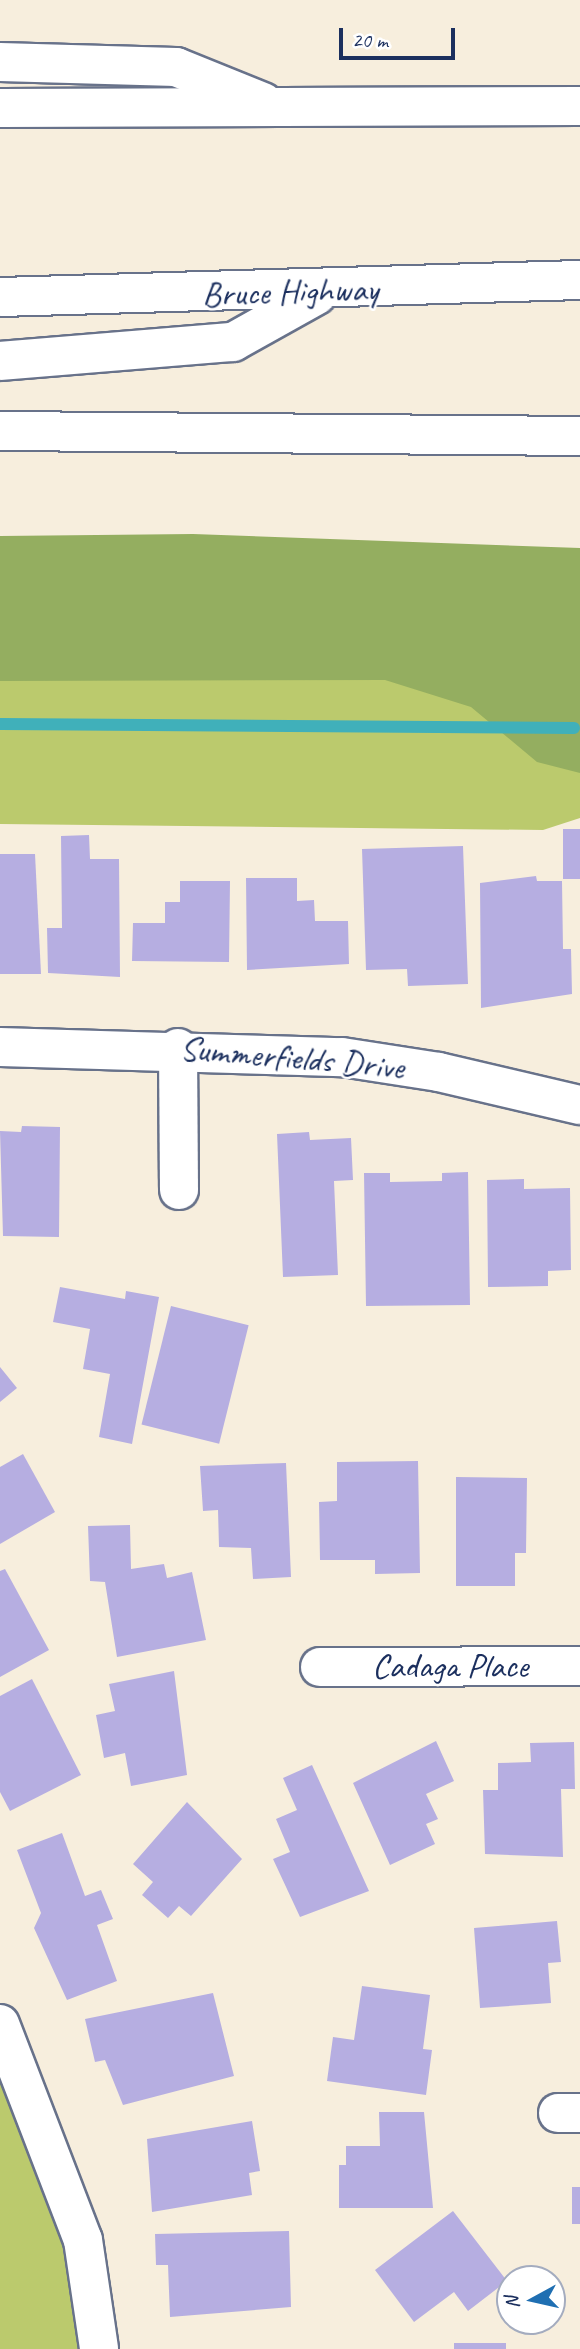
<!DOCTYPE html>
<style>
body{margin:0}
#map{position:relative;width:580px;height:2349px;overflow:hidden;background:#f7eedd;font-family:Caveat,sans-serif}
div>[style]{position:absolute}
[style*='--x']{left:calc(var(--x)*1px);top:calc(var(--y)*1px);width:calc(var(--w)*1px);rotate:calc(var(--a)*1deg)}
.green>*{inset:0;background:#bbca6d}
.forest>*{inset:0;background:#94ae60}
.stream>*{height:12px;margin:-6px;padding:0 6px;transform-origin:6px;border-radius:6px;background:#40b0ba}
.building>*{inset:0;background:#b6aee1;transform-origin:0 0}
.roads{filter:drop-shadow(2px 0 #68728a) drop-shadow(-2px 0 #68728a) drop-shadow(0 2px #68728a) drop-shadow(0 -2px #68728a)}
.minor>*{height:38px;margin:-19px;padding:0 19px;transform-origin:19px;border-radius:19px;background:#fff}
.highway>*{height:38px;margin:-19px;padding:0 19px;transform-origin:19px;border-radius:19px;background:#fff}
span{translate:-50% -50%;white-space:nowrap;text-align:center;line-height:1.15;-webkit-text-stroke:5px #fff;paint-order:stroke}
.street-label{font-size:35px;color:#1b2f5e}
.north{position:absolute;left:496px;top:2265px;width:70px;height:70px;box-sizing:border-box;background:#fff;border:2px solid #a4acbf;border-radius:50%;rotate:262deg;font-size:19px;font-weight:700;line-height:28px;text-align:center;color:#1b2f5e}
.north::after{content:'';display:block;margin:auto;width:24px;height:32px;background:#1f6fb2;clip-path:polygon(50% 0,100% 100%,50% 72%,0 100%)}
.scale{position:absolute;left:339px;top:28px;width:116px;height:32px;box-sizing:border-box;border:4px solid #1b2f5e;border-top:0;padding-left:9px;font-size:21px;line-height:24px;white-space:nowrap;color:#1b2f5e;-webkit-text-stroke:5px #fff;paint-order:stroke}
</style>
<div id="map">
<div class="green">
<div style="clip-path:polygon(0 647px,580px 655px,580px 818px,543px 830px,0 824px)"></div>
<div style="clip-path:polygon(0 2076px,77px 2274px,79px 2349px,0 2349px)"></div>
</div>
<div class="forest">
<div style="clip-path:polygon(193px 534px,580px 548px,580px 773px,537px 762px,471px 707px,385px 680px,0 681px,0 536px)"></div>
</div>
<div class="stream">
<div style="--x:0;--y:724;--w:574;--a:0.4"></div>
</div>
<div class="building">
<div style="left:580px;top:829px;width:50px;height:17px;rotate:90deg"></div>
<div style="clip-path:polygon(89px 835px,90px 859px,119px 859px,120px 977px,48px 973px,47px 928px,62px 928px,61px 836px)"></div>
<div style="clip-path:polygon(463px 846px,468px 984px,408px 986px,407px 969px,366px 970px,362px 849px)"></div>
<div style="clip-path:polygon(0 854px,35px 854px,41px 974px,0 974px)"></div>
<div style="clip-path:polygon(536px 876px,537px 881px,562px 881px,563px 949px,571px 949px,572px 994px,481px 1008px,480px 883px)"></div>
<div style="clip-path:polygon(246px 878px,297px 878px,297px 901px,314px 900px,315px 921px,348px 921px,349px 964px,247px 970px)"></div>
<div style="clip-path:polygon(180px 881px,230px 881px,229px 962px,132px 961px,133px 923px,165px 923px,165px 902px,180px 902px)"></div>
<div style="clip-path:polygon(22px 1126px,60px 1127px,59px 1237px,3px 1236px,0 1131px,21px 1132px)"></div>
<div style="clip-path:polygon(309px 1132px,310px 1140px,351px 1138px,353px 1180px,334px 1181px,338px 1275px,283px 1277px,277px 1134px)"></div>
<div style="clip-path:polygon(468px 1172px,470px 1305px,366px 1306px,364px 1173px,390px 1173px,390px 1182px,442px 1181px,442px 1173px)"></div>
<div style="clip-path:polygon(524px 1179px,524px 1189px,570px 1188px,571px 1270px,548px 1271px,548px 1286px,488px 1287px,487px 1180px)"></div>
<div style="clip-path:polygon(60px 1287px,125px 1299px,126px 1291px,159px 1297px,132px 1444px,99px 1437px,110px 1374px,83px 1369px,90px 1329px,53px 1322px)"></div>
<div style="left:171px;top:1306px;width:80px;height:122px;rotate:14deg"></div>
<div style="clip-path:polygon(0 1367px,17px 1388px,0 1402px)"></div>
<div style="clip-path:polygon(23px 1454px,55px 1512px,0 1544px,0 1467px)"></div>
<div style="clip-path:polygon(418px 1461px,420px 1573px,375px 1574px,375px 1560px,320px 1560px,319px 1502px,337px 1501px,337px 1462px)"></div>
<div style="clip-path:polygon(286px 1463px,291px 1577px,253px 1579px,251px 1548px,219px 1547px,218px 1510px,203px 1511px,200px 1466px)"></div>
<div style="clip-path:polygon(456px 1477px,527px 1478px,526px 1553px,515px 1553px,515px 1586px,456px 1586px)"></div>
<div style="clip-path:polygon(130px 1525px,131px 1569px,164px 1564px,167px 1578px,192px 1572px,206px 1640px,117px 1657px,105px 1582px,90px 1581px,88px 1526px)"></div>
<div style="clip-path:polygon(5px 1569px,49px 1650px,0 1677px,0 1571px)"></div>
<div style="clip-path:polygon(174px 1671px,187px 1775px,131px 1786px,125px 1753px,104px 1758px,96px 1715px,115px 1711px,109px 1684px)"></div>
<div style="clip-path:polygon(32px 1679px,81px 1775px,10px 1811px,0 1792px,0 1696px)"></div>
<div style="clip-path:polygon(436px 1741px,454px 1781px,426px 1794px,438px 1819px,426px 1824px,435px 1844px,390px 1865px,353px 1783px)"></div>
<div style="clip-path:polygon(574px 1742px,575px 1789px,561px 1789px,563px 1857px,485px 1854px,483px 1790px,498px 1790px,498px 1763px,531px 1762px,530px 1743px)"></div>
<div style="clip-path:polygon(312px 1765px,369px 1891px,300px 1917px,273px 1859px,290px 1852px,276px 1819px,297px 1810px,283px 1778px)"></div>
<div style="clip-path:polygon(187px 1802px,242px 1859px,191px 1916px,179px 1906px,168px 1918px,142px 1895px,153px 1882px,133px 1864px)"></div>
<div style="clip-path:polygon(62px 1833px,85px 1896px,101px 1890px,113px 1919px,97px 1925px,117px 1981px,67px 2000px,34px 1928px,41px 1913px,17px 1850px)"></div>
<div style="clip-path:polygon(557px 1921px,561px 1962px,548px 1963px,551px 2003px,480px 2008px,474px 1928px)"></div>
<div style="clip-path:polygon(362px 1986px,430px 1995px,423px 2049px,432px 2050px,426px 2095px,327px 2081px,333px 2037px,354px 2040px)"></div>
<div style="clip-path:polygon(213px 1993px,234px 2076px,123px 2105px,105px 2060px,95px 2062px,85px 2019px)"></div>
<div style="clip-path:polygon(379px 2112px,424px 2112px,433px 2208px,339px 2208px,339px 2165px,346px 2165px,346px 2146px,380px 2146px)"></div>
<div style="clip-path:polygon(252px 2121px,260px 2171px,249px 2173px,252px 2195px,152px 2212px,147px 2139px)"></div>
<div style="left:572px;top:2187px;width:8px;height:37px"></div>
<div style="clip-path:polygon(453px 2211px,507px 2281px,468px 2311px,454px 2292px,414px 2322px,375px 2270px)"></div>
<div style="clip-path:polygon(289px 2231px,291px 2307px,170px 2317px,168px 2265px,156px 2265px,155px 2234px)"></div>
<div style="left:454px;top:2343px;width:52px;height:6px"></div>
</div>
<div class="roads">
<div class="minor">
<div style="--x:0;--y:1047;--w:342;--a:1.7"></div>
<div style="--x:342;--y:1057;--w:98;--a:8.8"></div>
<div style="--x:439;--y:1072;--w:145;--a:13.2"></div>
<div style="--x:178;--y:1048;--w:142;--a:89.6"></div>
<div style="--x:320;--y:1667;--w:260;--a:-0.2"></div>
<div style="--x:0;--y:2024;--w:231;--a:69"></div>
<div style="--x:83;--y:2240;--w:110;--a:81.6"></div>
<div style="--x:558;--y:2113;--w:22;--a:0"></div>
</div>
<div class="highway">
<div style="--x:0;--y:62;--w:176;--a:1.6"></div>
<div style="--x:176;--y:67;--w:94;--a:21.9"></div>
<div style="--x:0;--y:108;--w:580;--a:-0.2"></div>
<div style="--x:0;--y:297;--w:580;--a:-1.68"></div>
<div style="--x:0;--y:361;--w:234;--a:-4.7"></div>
<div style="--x:233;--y:342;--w:96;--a:-29.2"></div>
<div style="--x:0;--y:431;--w:580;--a:0.49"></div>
</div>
</div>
<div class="street-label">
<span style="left:290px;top:292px;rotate:-2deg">Bruce Highway</span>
<span style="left:292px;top:1058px;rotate:5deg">Summerfields Drive</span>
<span style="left:450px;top:1666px">Cadaga Place</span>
</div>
<div class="north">N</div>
<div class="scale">20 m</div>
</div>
